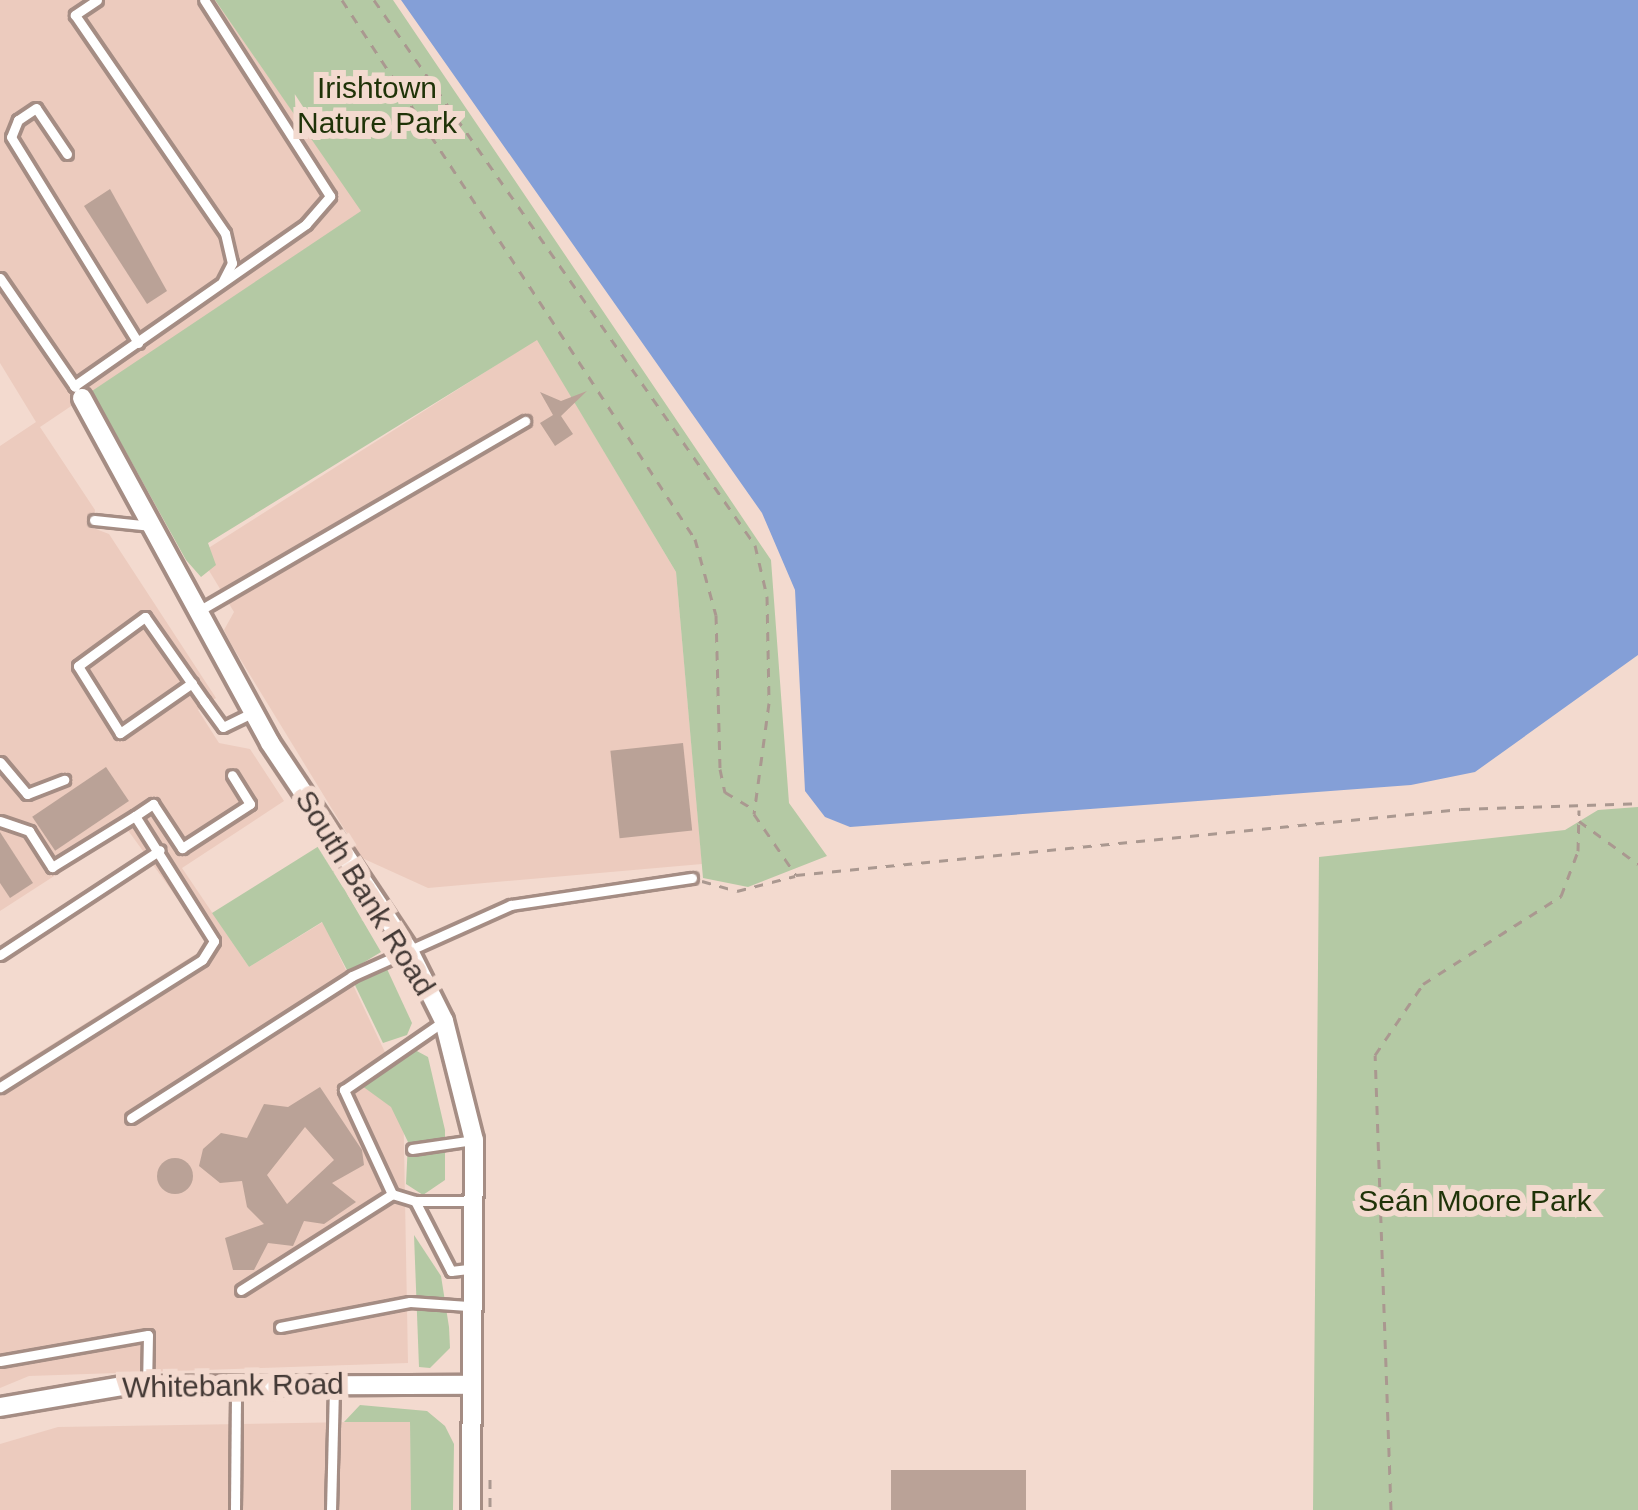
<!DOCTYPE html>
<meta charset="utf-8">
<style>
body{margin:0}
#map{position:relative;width:1638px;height:1510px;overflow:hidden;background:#f3dacf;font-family:Helvetica,sans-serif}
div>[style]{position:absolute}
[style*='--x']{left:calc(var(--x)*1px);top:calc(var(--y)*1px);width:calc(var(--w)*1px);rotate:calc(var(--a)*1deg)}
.built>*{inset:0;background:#eccbbe}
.green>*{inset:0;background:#b4c9a4}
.water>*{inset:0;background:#849fd7}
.building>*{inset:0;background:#baa297;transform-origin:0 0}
.round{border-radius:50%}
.path>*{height:3px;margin-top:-1.5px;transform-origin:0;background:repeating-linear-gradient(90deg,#aa9890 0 9px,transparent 0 18px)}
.roads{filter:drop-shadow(3px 0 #a58d84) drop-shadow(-3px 0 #a58d84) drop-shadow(0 3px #a58d84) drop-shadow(0 -3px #a58d84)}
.lane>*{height:9px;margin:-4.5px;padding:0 4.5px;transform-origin:4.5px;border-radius:4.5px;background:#fff}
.street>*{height:18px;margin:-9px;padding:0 9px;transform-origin:9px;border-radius:9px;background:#fff}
span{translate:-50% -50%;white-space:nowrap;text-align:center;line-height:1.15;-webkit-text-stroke:12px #f3dacf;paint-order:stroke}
.park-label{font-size:30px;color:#1f3308}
.street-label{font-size:30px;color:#433935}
</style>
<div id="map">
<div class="built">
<div style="clip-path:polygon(0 0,215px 0,362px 211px,40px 427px,95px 510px,93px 528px,109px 534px,216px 698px,198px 710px,219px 743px,250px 749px,284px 801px,182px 868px,249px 967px,323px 922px,403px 1090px,408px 1363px,29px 1376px,0 1388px,0 1077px,199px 952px,206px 938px,127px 829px,0 911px,0 446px,36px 422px,0 363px)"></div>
<div style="clip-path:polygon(537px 339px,676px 572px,702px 864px,428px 888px,362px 858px,231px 644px,224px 630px,234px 612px,199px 554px)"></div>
<div style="clip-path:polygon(410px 1421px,411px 1510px,0 1510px,0 1444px,58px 1427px)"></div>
</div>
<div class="green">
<div style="clip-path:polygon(215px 0,393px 0,771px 560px,789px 803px,827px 856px,748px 887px,703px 878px,676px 572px,537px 340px,208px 543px,216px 565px,201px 577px,186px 560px,92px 391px,361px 211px)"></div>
<div style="clip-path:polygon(1638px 807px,1638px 1510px,1313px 1510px,1319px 857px,1565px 830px,1598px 810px)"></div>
<div style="clip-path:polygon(319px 846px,381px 952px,348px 972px,322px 922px,249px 967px,212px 913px)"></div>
<div style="clip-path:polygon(387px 969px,412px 1023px,407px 1035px,383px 1043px,353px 981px)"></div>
<div style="clip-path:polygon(415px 1050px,428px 1057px,445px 1130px,445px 1180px,423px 1195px,406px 1184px,408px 1142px,391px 1107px,358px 1083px)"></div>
<div style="clip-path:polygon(414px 1235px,441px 1276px,449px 1327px,450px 1348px,430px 1368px,419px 1367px)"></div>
<div style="clip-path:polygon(360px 1405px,427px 1411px,445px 1426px,454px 1444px,453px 1510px,411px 1510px,410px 1422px,344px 1422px)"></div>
</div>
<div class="water">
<div style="clip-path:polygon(401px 0,1638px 0,1638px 655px,1475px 772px,1411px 785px,850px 827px,825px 817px,805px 791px,795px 590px,762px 513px)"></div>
</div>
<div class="building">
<div style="clip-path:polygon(110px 189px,167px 291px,147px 304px,84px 206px)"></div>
<div style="clip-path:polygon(587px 391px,561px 416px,573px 434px,555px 446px,540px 423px,553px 415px,540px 392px,561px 401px)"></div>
<div style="left:683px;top:743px;width:88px;height:73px;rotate:84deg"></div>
<div style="left:106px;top:767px;width:41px;height:89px;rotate:56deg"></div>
<div style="clip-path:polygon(0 832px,33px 883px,10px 898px,0 883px)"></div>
<div style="clip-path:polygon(evenodd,320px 1087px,362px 1150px,364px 1165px,332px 1183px,356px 1202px,324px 1224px,304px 1221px,293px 1246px,268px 1243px,254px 1270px,233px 1270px,225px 1238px,264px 1224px,247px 1207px,242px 1181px,220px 1183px,199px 1166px,203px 1149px,221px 1133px,247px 1138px,264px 1104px,288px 1107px,320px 1087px,305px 1127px,334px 1160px,287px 1204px,267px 1175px,305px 1127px)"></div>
<div class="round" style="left:157px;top:1158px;width:36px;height:36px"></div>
<div style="left:1026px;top:1470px;width:40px;height:135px;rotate:90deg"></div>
</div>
<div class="path">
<div style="--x:342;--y:0;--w:644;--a:56.78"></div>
<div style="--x:695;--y:539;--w:79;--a:74.6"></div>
<div style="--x:716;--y:615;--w:154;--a:88.5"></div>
<div style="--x:720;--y:769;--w:24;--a:78"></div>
<div style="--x:725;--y:792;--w:31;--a:31"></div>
<div style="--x:374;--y:0;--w:665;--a:55.04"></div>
<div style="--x:755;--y:545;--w:52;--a:76.8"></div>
<div style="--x:767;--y:596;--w:107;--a:88.9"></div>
<div style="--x:769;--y:703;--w:112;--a:97.7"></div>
<div style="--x:754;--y:814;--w:74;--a:55.5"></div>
<div style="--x:796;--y:875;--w:668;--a:-5.67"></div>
<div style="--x:1461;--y:809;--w:177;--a:-1.9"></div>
<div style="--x:1579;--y:821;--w:73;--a:36.1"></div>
<div style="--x:702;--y:881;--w:36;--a:16"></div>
<div style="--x:737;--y:891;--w:60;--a:-14.5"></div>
<div style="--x:490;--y:1479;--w:31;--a:90"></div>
<div style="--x:1391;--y:1510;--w:455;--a:-92"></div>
<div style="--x:1375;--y:1055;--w:86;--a:-55.9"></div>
<div style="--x:1423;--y:984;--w:164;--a:-32.5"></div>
<div style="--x:1561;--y:896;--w:48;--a:-69.3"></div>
<div style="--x:1578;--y:851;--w:41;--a:-88.6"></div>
</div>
<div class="roads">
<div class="lane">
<div style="--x:97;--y:0;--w:27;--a:146"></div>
<div style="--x:75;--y:15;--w:265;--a:55.5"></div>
<div style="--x:225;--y:233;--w:31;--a:77"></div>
<div style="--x:232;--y:263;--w:20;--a:117"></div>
<div style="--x:67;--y:154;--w:55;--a:-124"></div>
<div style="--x:36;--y:108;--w:22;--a:146"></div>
<div style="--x:18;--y:120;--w:18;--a:112"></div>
<div style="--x:11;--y:137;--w:242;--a:58.3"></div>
<div style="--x:0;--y:278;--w:132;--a:55.5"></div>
<div style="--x:74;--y:386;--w:283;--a:-34.9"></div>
<div style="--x:306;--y:224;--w:37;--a:-49"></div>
<div style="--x:330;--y:196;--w:233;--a:-122.7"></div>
<div style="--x:94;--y:520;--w:58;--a:5.9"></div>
<div style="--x:202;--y:609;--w:374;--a:-30.2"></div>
<div style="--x:192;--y:683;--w:88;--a:145.2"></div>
<div style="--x:120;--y:733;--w:79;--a:-122.1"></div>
<div style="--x:78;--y:666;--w:83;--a:-36.2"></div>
<div style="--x:145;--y:617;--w:103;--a:54.9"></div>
<div style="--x:204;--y:701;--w:32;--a:54"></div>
<div style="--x:223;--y:727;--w:34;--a:-26"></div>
<div style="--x:0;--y:762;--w:42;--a:49.8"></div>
<div style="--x:27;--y:794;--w:40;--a:-21"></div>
<div style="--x:135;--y:816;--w:22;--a:-34"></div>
<div style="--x:153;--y:804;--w:53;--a:56.6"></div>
<div style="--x:182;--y:848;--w:81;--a:-32.9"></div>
<div style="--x:250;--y:804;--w:34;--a:-122"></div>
<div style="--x:0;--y:821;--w:31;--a:19"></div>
<div style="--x:29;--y:831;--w:43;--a:57.4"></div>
<div style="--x:52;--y:867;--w:97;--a:-31.6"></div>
<div style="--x:135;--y:816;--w:148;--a:57.7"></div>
<div style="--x:214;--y:941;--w:22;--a:122"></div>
<div style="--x:202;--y:960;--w:239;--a:147.8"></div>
<div style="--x:0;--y:955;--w:191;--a:-33.3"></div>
<div style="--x:131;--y:1118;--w:263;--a:-32.7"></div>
<div style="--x:352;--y:976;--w:174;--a:-24.1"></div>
<div style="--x:511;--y:905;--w:183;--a:-8.5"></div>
<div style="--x:412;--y:1149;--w:63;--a:-8.3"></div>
<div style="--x:415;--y:1201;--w:24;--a:-163"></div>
<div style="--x:392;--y:1194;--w:115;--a:-114.8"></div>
<div style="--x:344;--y:1090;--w:121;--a:-34.6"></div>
<div style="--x:468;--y:1269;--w:17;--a:173"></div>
<div style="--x:451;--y:1271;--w:79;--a:-117.2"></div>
<div style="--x:415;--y:1201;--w:58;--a:0"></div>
<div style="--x:241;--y:1290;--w:179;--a:-32.4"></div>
<div style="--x:280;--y:1327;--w:132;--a:-10.9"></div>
<div style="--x:410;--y:1302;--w:58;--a:3.9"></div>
<div style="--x:0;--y:1361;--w:150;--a:-10"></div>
<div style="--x:148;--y:1335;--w:52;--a:91.1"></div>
<div style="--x:235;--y:1510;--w:124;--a:-89.5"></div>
<div style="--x:331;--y:1510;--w:124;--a:-88.6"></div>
</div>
<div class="street">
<div style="--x:82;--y:398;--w:393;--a:61.4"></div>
<div style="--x:270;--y:743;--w:250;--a:56.2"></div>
<div style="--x:409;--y:951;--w:78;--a:63.4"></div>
<div style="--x:444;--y:1021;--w:123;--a:75.9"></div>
<div style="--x:474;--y:1140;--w:370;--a:90.5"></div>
<div style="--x:0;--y:1407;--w:125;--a:-9.7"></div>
<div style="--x:123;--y:1386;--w:346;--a:-0.2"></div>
</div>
</div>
<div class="park-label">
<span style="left:377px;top:105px">Irishtown<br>Nature Park</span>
<span style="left:1475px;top:1201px">Seán Moore Park</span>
</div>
<div class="street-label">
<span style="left:365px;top:893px;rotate:58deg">South Bank Road</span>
<span style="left:233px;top:1386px;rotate:-1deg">Whitebank Road</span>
</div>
</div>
